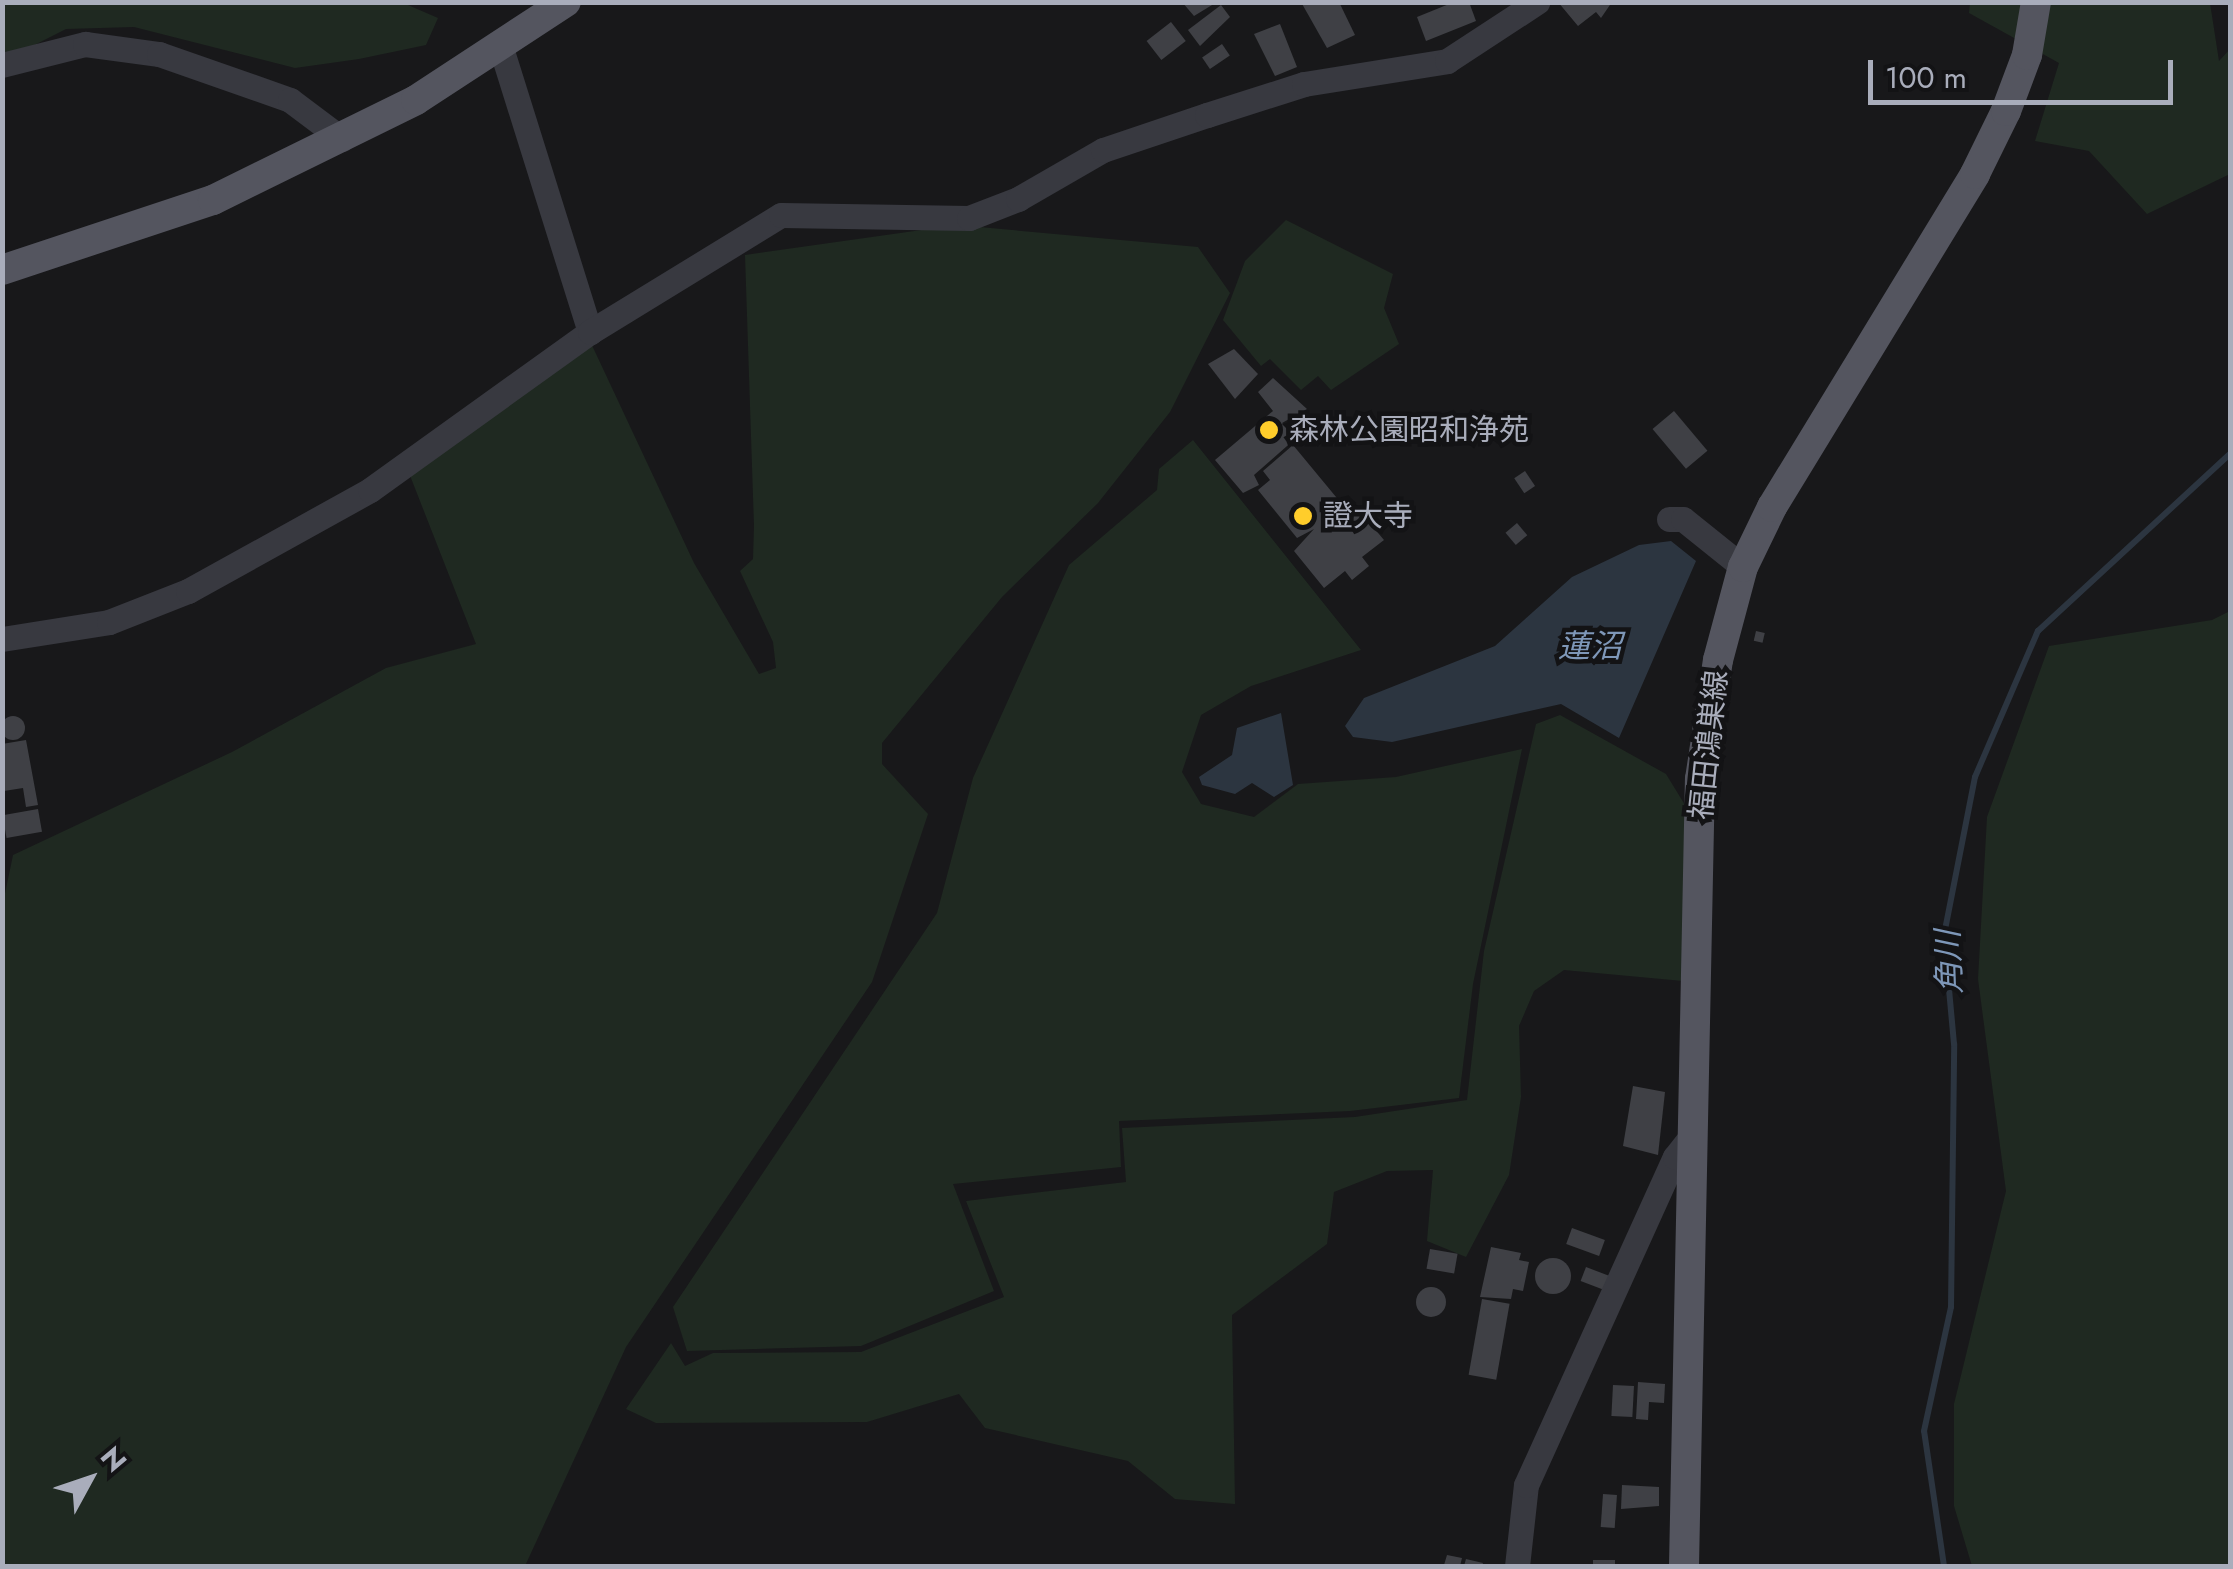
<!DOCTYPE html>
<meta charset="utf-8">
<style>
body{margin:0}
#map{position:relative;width:2233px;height:1569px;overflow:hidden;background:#18181a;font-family:Jost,"Noto Sans JP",sans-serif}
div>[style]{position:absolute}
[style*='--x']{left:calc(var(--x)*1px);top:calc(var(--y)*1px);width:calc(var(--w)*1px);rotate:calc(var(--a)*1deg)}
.green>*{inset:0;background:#1f2921}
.water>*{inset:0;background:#2c3540}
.stream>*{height:6px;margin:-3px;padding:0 3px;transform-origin:3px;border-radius:3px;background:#2c3540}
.building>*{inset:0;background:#3f4045;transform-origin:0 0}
.round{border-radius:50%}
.minor>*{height:25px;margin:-12.5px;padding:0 12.5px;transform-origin:12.5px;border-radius:12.5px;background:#383940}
.major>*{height:30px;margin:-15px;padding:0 15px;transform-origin:15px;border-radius:15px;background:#54555f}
.dots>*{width:28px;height:28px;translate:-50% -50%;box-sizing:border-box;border:5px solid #131315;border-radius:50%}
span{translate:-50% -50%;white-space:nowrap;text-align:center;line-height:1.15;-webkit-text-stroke:9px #131315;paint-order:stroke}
.poi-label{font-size:30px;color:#a9adbb}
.left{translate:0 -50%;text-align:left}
.street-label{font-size:30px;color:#a9adbb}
.water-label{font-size:32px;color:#7e97b8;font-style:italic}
.frame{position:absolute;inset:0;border:5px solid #a9adbb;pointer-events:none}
.north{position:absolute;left:40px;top:1429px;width:100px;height:100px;-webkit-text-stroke:8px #131315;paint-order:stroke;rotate:50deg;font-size:28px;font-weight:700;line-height:40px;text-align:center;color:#a9adbb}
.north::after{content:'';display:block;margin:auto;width:35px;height:45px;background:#a9adbb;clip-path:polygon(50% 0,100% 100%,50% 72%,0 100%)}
.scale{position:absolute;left:1868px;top:60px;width:305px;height:45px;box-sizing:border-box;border:5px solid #a9adbb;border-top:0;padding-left:12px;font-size:30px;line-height:35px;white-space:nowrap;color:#a9adbb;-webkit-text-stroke:8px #131315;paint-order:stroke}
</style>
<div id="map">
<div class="green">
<div style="clip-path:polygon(401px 2px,438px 18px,426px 45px,359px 59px,295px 68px,134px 27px,66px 29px,3px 61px,3px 3px)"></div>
<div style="clip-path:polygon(1970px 2px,2210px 3px,2219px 61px,2230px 49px,2230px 174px,2147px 214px,2089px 151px,2035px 141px,2059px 63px,1969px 13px)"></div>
<div style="clip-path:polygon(1286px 220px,1393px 274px,1384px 308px,1399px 344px,1331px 390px,1318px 376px,1301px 390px,1270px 359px,1261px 366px,1223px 320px,1245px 261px)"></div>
<div style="clip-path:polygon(957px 225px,1198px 247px,1230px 293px,1170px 412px,1098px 503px,1002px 597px,882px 743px,882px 764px,928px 814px,872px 982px,626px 1347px,525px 1566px,3px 1566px,2px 908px,13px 855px,232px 752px,386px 668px,476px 644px,409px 473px,590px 341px,694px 563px,759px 674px,776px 668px,773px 642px,740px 571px,753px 559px,754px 526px,745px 255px)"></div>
<div style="clip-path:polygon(1193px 440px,1361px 650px,1251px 686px,1201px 715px,1182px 772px,1201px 804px,1254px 817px,1298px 784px,1396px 777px,1522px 749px,1473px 984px,1459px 1098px,1350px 1111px,1119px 1121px,1121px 1167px,953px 1184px,994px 1291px,861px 1346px,687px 1351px,673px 1307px,937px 913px,973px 778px,1069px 565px,1157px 490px,1159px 469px)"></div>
<div style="clip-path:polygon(2230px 611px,2230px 1566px,1972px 1566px,1954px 1506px,1954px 1404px,2006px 1191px,1978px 979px,1987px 817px,2049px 646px,2212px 620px)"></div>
<div style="clip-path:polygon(1560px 715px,1666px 774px,1685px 805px,1683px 981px,1564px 970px,1534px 991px,1519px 1026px,1521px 1097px,1509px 1175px,1466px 1257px,1427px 1241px,1433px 1170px,1387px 1171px,1334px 1192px,1327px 1244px,1232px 1315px,1235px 1504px,1175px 1499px,1128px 1461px,985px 1428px,959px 1394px,867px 1422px,656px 1423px,626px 1409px,671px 1343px,685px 1366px,713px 1353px,861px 1352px,1004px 1297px,966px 1201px,1126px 1182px,1122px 1128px,1355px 1117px,1467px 1100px,1484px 951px,1536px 724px)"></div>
</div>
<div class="water">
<div style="clip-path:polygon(1671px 541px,1696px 561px,1619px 738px,1561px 704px,1392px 742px,1353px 737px,1345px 726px,1364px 698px,1495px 646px,1572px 577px,1639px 545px)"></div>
<div style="clip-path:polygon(1281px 713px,1293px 785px,1274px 797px,1252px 783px,1235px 794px,1202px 785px,1199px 777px,1232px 755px,1237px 728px)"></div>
</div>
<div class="stream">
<div style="--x:1944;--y:1566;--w:136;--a:-98.4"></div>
<div style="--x:1924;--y:1431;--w:127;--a:-77.7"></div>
<div style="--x:1951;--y:1307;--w:263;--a:-89.3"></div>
<div style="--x:1954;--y:1044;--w:109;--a:-95.2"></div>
<div style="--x:1944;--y:935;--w:161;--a:-78.9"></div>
<div style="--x:1975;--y:777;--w:159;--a:-66.7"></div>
<div style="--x:2038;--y:631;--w:261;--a:-42.7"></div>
</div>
<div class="building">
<div style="clip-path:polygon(1182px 2px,1217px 2px,1194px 16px)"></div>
<div style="clip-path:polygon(1301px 2px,1339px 2px,1355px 35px,1327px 48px)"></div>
<div style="clip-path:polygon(1454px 2px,1469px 2px,1476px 21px,1426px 41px,1417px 17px)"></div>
<div style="clip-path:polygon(1558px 2px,1612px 2px,1601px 18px,1596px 12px,1578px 26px)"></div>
<div style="clip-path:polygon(1221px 5px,1230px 17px,1200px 46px,1188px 30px)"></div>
<div style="left:1171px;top:22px;width:24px;height:31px;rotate:52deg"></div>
<div style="clip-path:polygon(1280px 24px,1297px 67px,1275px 76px,1254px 34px)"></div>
<div style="left:1222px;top:44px;width:14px;height:24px;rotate:56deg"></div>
<div style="clip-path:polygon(1234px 349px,1258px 374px,1235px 399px,1208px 364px)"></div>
<div style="clip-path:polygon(1273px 378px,1307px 409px,1282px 423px,1295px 439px,1254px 475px,1259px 485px,1243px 493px,1215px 460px,1273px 411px,1258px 392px)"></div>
<div style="left:1674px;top:411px;width:52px;height:28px;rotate:50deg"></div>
<div style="clip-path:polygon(1293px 445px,1341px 503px,1328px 518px,1352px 502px,1384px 540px,1362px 557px,1369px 566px,1352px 580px,1345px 571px,1324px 588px,1294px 551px,1314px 529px,1297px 538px,1258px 490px,1270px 480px,1263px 471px)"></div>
<div style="left:1525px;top:471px;width:18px;height:13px;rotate:56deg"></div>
<div style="left:1517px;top:523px;width:16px;height:15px;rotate:50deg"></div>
<div style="left:1756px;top:631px;width:9px;height:10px;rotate:13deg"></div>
<div class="round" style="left:1px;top:716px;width:24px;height:24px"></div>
<div style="clip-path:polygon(26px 740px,38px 805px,26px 807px,23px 788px,4px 791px,2px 786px,2px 744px)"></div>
<div style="left:38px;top:809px;width:23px;height:36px;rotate:80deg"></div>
<div style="clip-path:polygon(1633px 1086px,1665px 1092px,1658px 1155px,1623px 1146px)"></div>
<div style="left:1572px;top:1228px;width:35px;height:17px;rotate:20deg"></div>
<div style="clip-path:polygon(1491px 1247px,1521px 1253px,1519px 1260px,1529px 1262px,1523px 1291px,1513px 1289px,1511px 1299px,1480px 1297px)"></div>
<div style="left:1430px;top:1249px;width:28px;height:20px;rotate:10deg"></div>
<div class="round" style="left:1535px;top:1258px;width:36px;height:36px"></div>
<div style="left:1586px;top:1267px;width:26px;height:15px;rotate:21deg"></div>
<div class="round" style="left:1416px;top:1287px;width:30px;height:30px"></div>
<div style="left:1482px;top:1299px;width:28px;height:77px;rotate:10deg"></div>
<div style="clip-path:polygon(1638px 1382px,1665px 1384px,1664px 1403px,1649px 1402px,1648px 1420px,1636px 1419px)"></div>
<div style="left:1613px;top:1385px;width:21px;height:31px;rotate:3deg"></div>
<div style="clip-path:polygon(1622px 1485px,1659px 1487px,1659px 1506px,1621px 1509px)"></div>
<div style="left:1603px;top:1494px;width:14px;height:33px;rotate:4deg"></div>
<div style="clip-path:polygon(1447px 1555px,1462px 1558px,1460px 1566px,1432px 1566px,1444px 1565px)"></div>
<div style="clip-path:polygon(1466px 1559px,1483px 1563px,1482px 1566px,1464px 1566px)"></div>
<div style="left:1593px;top:1560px;width:22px;height:6px"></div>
</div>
<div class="minor">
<div style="--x:501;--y:48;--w:298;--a:72.6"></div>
<div style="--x:2;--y:65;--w:86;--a:-14.2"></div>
<div style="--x:85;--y:44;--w:75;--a:7.7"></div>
<div style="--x:159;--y:54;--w:139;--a:19.3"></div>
<div style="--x:290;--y:100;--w:65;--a:36.9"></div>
<div style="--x:1669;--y:519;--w:14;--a:0"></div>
<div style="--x:1683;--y:519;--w:77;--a:38.7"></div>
<div style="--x:2;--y:639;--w:108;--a:-9"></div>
<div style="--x:109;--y:622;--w:85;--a:-21.4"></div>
<div style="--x:188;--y:591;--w:208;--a:-29"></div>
<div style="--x:370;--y:490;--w:271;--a:-35.7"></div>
<div style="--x:590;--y:332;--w:224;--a:-31.5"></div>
<div style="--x:781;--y:215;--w:188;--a:0.9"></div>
<div style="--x:969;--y:218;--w:53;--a:-21.2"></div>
<div style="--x:1018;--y:199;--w:98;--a:-30"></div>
<div style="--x:1103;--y:150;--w:110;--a:-18.6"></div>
<div style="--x:1207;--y:115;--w:102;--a:-17.7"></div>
<div style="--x:1304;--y:84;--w:145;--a:-9.1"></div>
<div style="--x:1447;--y:61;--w:108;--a:-33.2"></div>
<div style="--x:1517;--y:1566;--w:81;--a:-83.7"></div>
<div style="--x:1526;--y:1485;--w:360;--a:-65.6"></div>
<div style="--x:1675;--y:1157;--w:29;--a:-52"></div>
</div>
<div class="major">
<div style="--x:2;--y:270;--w:222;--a:-18.4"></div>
<div style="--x:213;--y:200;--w:226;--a:-26.2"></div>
<div style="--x:416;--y:100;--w:179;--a:-33.2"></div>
<div style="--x:1684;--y:1566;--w:787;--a:-88.84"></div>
<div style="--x:1700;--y:779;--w:120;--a:-81.4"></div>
<div style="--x:1718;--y:660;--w:96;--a:-75"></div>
<div style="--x:1743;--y:567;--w:67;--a:-64.2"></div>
<div style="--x:1772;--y:507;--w:390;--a:-58.6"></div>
<div style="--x:1975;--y:174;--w:70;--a:-63.8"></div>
<div style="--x:2006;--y:111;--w:60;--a:-69.4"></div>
<div style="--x:2027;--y:55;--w:54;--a:-80.4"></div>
</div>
<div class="dots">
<div style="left:1269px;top:430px;background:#ffcd2b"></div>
<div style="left:1303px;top:516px;background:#ffcd2b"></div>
</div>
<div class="poi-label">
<span class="left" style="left:1289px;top:430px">森林公園昭和浄苑</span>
<span class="left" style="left:1323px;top:516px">證大寺</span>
</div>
<div class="street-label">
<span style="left:1709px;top:745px;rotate:-84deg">福田鴻巣線</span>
</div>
<div class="water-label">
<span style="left:1590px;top:646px">蓮沼</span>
<span style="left:1949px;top:962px;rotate:-92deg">角川</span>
</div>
<div class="frame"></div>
<div class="north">N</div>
<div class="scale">100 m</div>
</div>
